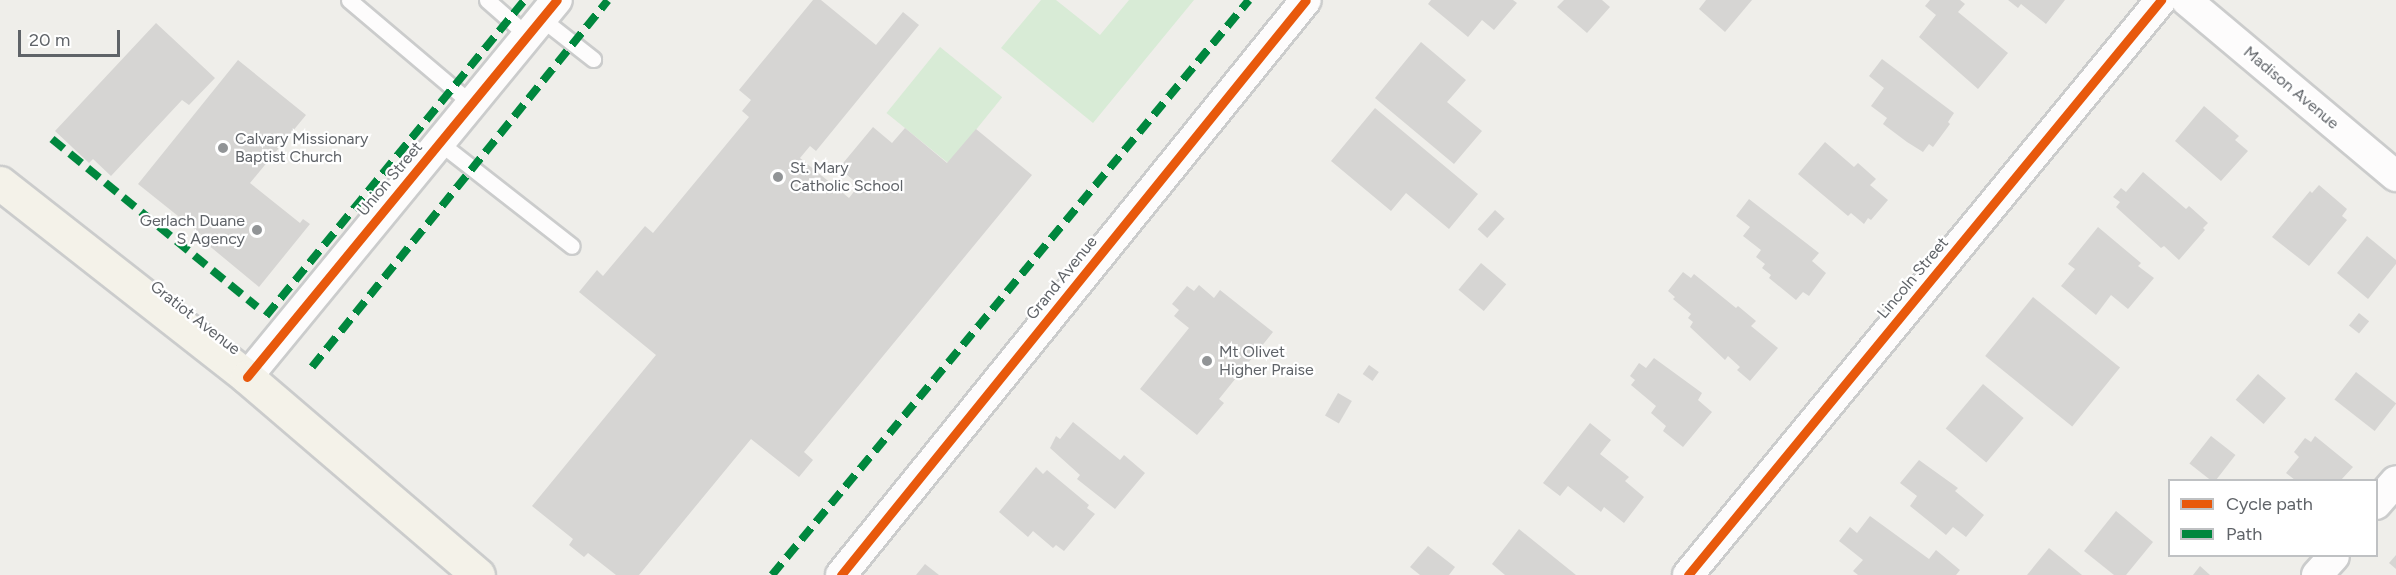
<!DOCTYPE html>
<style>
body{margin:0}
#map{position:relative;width:2396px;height:575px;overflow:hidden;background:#efeeea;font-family:Figtree,sans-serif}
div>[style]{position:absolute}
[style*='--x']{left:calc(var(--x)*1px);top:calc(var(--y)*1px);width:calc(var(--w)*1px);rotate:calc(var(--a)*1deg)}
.green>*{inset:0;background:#d8ebd6;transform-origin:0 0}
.building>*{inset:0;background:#d6d5d3;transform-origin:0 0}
.roads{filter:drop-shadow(2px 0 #cbcccc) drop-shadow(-2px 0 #cbcccc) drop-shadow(0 2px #cbcccc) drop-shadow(0 -2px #cbcccc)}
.service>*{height:15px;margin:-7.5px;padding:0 7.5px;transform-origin:7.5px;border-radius:7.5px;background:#fdfcfc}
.minor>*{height:30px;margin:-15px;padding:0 15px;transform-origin:15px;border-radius:15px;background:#fdfcfc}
.primary>*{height:33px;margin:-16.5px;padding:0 16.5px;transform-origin:16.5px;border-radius:16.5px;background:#f4f2e9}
.quiet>*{height:8px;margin-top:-4px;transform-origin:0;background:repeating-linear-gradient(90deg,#00873e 0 15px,transparent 0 23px)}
.cycleway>*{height:9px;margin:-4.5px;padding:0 4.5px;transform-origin:4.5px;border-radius:4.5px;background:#e8590c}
.dots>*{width:16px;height:16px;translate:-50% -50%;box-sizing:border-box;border:3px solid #fff;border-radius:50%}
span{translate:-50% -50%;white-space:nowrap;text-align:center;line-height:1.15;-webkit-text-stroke:4.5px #fff;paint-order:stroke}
.street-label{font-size:16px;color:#5f6368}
.poi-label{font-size:16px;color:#5f6368}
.left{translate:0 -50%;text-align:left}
.right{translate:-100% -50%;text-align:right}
.legend{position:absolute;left:2168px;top:479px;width:210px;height:78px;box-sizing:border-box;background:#fff;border:2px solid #bfc1c3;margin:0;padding:8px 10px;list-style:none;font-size:18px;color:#5f6368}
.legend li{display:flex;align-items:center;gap:12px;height:30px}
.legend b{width:30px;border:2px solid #bfc1c3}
.scale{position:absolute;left:18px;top:30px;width:102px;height:27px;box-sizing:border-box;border:3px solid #5f6368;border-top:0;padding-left:8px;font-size:18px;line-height:21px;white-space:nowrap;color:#5f6368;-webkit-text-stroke:4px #fff;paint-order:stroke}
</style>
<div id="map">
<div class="green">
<div style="clip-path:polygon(1041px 0,1056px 0,1100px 35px,1129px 0,1194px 0,1093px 123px,1001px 48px)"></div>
<div style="left:940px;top:47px;width:80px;height:85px;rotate:39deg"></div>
</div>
<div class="building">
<div style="clip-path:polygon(813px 0,821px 0,876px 45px,903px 12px,919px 25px,816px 151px,810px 146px,800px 158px,849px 198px,859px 185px,839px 168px,873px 127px,892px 143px,905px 128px,947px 163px,976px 129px,1032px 175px,804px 452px,813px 460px,799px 477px,751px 439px,639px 575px,616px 575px,588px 553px,584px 557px,569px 545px,573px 539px,532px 506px,656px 355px,579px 292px,597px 270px,603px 276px,645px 226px,653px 233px,749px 117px,742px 111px,751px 100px,739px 90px)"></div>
<div style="clip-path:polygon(1431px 0,1513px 0,1517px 3px,1494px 30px,1482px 20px,1468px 37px,1428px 4px)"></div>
<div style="clip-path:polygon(1564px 0,1602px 0,1610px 7px,1587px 33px,1557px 7px)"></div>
<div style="clip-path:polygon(1706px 0,1752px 0,1725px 32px,1699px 9px)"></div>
<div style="clip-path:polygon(1930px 0,1960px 0,1965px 4px,1958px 12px,2008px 53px,1978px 89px,1919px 37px,1936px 15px,1925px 6px)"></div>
<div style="clip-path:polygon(2008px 0,2065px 0,2046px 24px,2021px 4px,2018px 8px)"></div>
<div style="clip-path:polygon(156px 23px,215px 78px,189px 105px,182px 100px,111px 176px,93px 159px,89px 163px,55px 131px)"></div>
<div style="clip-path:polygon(1421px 42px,1466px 80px,1447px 102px,1482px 131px,1454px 164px,1375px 98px)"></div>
<div style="clip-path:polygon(1882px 59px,1954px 113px,1948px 122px,1950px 124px,1933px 147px,1929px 144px,1923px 152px,1907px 142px,1883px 124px,1887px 118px,1871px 106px,1884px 88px,1869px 76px)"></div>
<div style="clip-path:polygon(238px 60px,306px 115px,250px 183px,300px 223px,303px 219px,310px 224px,259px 287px,201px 239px,203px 236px,138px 184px)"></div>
<div style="clip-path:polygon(2204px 106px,2239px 136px,2235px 140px,2248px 151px,2221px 181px,2175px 141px)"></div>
<div style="clip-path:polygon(1375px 108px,1478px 194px,1449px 229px,1406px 193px,1391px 211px,1331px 161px)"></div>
<div style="clip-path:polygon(1825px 142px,1854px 167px,1858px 163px,1876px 179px,1870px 185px,1888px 200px,1871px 220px,1868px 218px,1864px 224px,1851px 213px,1848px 216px,1798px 174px)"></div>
<div style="clip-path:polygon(2143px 172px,2186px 209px,2189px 206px,2208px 223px,2203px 228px,2205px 230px,2179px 260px,2164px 246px,2161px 248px,2116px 207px,2120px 202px,2113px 197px,2121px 188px,2126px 192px)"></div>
<div style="clip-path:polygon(2319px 185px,2347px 209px,2342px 216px,2347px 220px,2309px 266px,2272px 237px,2310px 191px,2312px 193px)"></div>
<div style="clip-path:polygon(1749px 199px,1819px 253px,1812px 261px,1826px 273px,1809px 296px,1803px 292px,1796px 300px,1769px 278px,1771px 275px,1762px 268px,1765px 264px,1756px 257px,1761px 250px,1743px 236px,1750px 227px,1736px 216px)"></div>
<div style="left:1495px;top:210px;width:13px;height:26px;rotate:42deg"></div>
<div style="clip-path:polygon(2098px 227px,2141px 263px,2138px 266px,2154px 278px,2128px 309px,2111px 295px,2096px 315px,2061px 286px,2075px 269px,2068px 264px)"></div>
<div style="clip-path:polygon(2367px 236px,2396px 260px,2396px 264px,2368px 299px,2337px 273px)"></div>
<div style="left:1481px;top:263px;width:33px;height:35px;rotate:40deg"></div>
<div style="clip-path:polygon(1683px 272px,1691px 278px,1694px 274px,1736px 308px,1738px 306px,1756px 321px,1751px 326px,1778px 348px,1750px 381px,1737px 370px,1740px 367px,1728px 356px,1725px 360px,1690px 327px,1693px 322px,1688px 318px,1691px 314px,1673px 299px,1675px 297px,1668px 291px)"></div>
<div style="clip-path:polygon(1199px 285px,1214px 298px,1220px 290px,1273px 332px,1219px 399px,1224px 403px,1197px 435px,1140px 389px,1189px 328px,1174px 316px,1179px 310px,1172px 304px,1187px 286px,1194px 291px)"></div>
<div style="left:2033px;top:297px;width:112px;height:76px;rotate:39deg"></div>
<div style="left:2359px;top:313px;width:13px;height:16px;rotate:39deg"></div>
<div style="clip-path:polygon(1654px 358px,1702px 393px,1698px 400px,1712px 412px,1683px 447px,1663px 431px,1666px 426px,1651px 413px,1656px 406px,1631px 385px,1635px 380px,1630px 376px,1639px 363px,1646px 368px)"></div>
<div style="left:1369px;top:365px;width:12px;height:11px;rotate:35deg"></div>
<div style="left:2356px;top:372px;width:51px;height:35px;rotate:38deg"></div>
<div style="left:2258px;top:374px;width:37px;height:34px;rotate:41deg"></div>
<div style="left:1983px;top:384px;width:53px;height:58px;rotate:40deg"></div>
<div style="left:1338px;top:393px;width:16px;height:26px;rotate:30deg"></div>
<div style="clip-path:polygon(1073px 422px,1120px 460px,1124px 455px,1145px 473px,1115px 509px,1077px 479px,1080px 475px,1050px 448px,1056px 436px,1060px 439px)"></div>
<div style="clip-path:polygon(1590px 423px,1611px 440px,1600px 454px,1629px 477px,1625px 481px,1644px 497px,1624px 523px,1604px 507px,1601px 512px,1568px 486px,1560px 496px,1543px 483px)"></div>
<div style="left:2211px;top:436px;width:31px;height:35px;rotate:38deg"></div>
<div style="clip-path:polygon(2315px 436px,2353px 467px,2341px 480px,2295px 480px,2286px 473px,2299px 457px,2294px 452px,2305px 438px,2311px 442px)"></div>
<div style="clip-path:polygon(1919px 460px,1958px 488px,1955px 491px,1984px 515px,1966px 537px,1953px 527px,1946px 535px,1910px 506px,1917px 496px,1900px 483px)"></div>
<div style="clip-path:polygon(1036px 467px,1043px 474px,1047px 470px,1089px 505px,1087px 508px,1095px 514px,1064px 551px,1056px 545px,1053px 548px,1033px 531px,1028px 537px,999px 512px)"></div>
<div style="clip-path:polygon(2116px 511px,2153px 542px,2126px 575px,2114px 575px,2084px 551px)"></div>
<div style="clip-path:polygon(1870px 516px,1929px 559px,1936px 550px,1960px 570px,1956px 575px,1858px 575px,1853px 571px,1863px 560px,1839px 541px,1850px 527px,1857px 533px)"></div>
<div style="clip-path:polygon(1519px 529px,1576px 575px,1505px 575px,1492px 564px)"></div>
<div style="clip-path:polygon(1428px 546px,1455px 567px,1449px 575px,1420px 575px,1410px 567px)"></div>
<div style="clip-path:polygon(2049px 548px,2082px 575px,2027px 575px)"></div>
<div style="clip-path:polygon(2396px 555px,2396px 569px,2389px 563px)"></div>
<div style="clip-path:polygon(925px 564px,939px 575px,916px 575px)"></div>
<div style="clip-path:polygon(2200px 566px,2210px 575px,2193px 575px)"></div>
</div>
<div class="roads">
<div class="service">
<div style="--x:349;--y:0;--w:161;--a:40.2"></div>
<div style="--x:487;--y:0;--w:55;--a:41.3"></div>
<div style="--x:542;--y:19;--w:65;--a:38.1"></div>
<div style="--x:440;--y:143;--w:167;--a:38"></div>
</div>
<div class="minor">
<div style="--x:2186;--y:0;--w:274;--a:40"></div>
<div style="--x:247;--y:377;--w:488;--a:-50.6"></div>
<div style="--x:2376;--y:504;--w:30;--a:-49"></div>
<div style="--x:841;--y:575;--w:739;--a:-51.04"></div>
<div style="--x:1688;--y:575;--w:745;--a:-50.56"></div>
<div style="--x:2317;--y:575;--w:25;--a:-48"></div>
</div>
<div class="primary">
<div style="--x:0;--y:183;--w:314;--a:38.1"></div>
<div style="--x:247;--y:377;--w:304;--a:40.6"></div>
</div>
</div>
<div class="quiet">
<div style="--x:52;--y:139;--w:265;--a:39.3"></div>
<div style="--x:266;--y:316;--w:409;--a:-50.7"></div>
<div style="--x:312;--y:367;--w:471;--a:-51.1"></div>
<div style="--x:772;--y:575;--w:747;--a:-50.32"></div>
</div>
<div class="cycleway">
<div style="--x:247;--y:377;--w:488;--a:-50.6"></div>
<div style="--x:841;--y:575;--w:739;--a:-51.04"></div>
<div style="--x:1688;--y:575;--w:745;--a:-50.56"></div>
</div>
<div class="dots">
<div style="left:223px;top:148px;background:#919496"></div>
<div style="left:778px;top:177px;background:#919496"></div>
<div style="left:257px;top:230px;background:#919496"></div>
<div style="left:1207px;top:361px;background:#919496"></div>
</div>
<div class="street-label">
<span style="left:2291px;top:88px;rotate:40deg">Madison Avenue</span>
<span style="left:390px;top:179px;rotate:-50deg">Union Street</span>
<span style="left:1062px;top:278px;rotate:-51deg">Grand Avenue</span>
<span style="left:1913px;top:278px;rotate:-50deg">Lincoln Street</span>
<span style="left:195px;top:318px;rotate:38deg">Gratiot Avenue</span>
</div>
<div class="poi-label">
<span class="left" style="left:235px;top:148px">Calvary Missionary<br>Baptist Church</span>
<span class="left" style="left:790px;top:177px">St. Mary<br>Catholic School</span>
<span class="right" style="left:245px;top:230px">Gerlach Duane<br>S Agency</span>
<span class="left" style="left:1219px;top:361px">Mt Olivet<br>Higher Praise</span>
</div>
<ul class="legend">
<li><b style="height:8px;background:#e8590c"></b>Cycle path</li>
<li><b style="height:8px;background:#00873e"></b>Path</li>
</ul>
<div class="scale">20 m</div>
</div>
